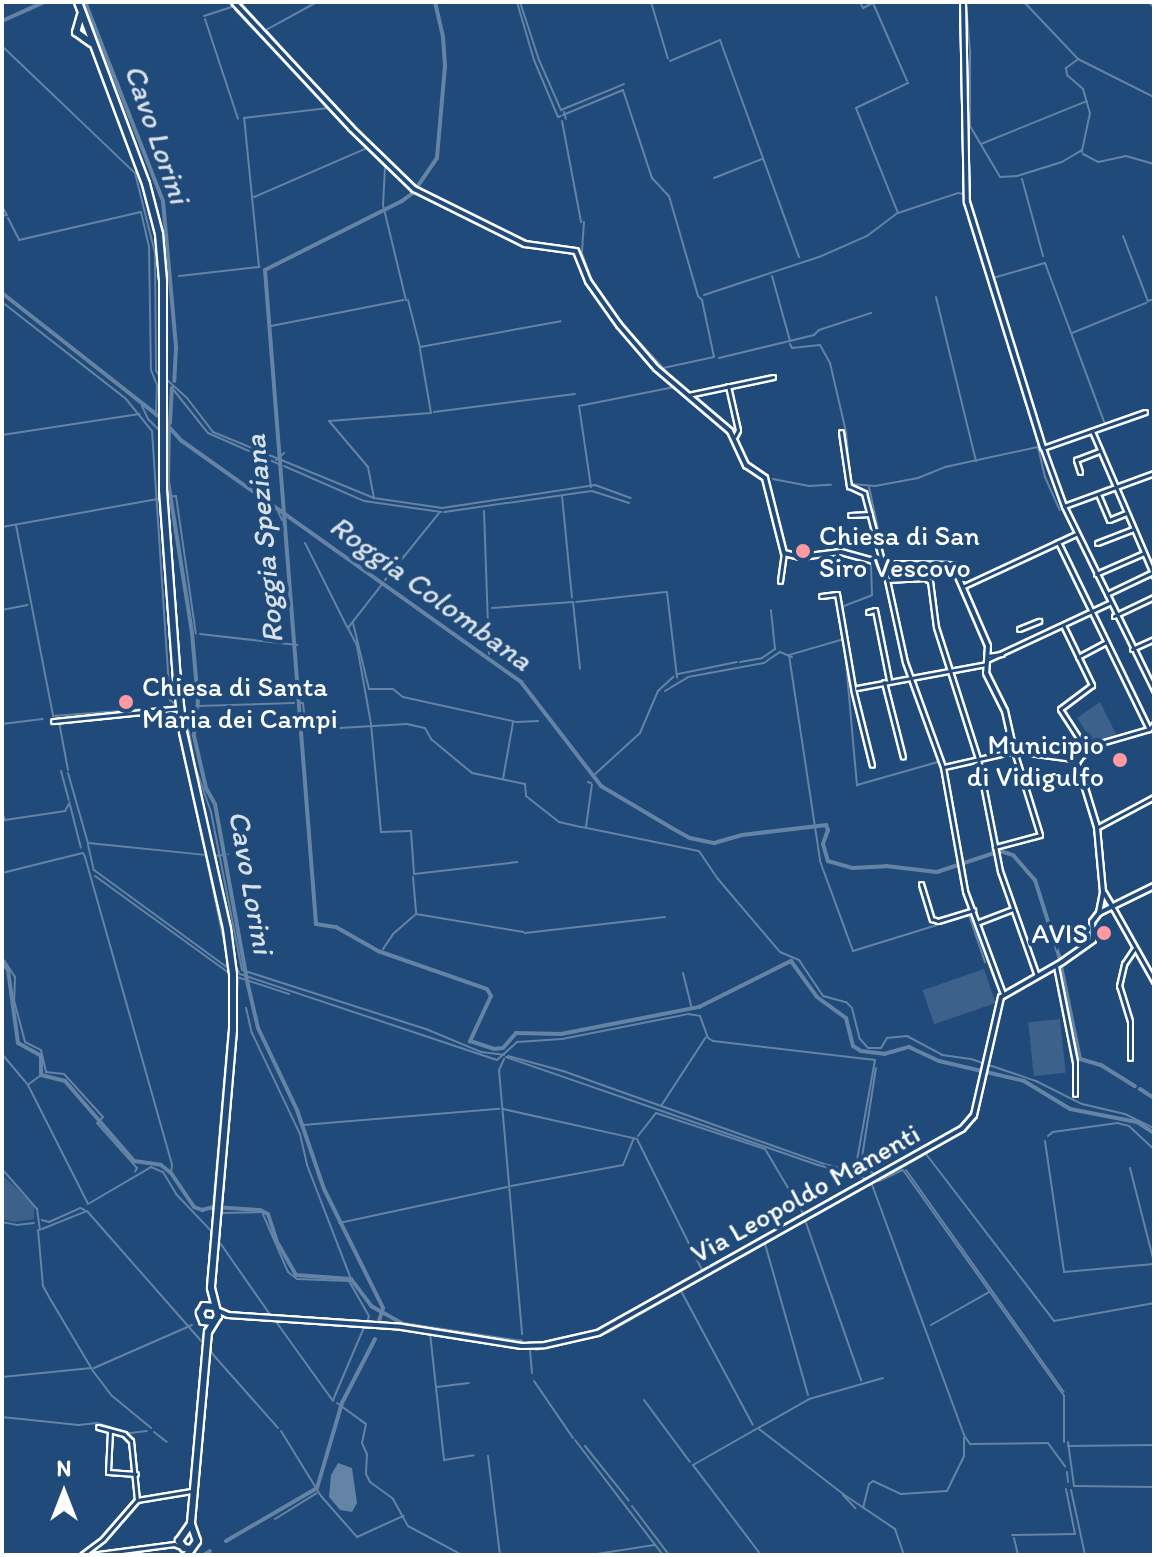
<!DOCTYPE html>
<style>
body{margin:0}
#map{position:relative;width:1156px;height:1557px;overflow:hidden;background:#1f4a7a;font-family:Itim,sans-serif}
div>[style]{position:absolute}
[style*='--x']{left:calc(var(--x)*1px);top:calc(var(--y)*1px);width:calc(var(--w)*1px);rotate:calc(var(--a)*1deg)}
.green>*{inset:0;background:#3c618b;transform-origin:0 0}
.water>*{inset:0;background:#6583a4}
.stream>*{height:2px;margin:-1px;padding:0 1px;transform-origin:1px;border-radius:1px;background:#6583a4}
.canal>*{height:4px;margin:-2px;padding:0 2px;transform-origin:2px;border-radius:2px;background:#6583a4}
.roads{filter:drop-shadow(2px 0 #fff) drop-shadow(-2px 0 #fff) drop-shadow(0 2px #fff) drop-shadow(0 -2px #fff)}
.minor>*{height:3px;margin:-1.5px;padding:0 1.5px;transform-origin:1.5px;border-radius:1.5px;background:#1f4a7a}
.tertiary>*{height:4px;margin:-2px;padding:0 2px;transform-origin:2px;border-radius:2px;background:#1f4a7a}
.primary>*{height:6px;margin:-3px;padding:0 3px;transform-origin:3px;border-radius:3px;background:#1f4a7a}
.dots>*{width:22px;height:22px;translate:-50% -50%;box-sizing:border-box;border:4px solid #1f4a7a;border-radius:50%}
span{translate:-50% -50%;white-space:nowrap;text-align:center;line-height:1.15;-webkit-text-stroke:8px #1f4a7a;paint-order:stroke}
.poi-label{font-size:28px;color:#fff}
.left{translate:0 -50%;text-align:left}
.right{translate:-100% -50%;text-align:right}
.street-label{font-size:28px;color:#fff}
.water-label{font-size:30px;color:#d8e0e8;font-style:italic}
.frame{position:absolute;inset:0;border:4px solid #fff;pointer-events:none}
.north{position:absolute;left:24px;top:1453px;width:80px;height:80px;-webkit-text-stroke:6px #1f4a7a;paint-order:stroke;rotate:0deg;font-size:22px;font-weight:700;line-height:32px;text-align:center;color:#fff}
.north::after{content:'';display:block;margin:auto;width:28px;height:36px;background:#fff;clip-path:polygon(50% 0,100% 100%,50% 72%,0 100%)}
</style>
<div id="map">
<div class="green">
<div style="clip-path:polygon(1100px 702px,1116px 734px,1093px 742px,1077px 718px)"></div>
<div style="left:984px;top:969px;width:36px;height:65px;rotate:71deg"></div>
<div style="left:1060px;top:1019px;width:54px;height:32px;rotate:84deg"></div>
<div style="clip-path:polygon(2px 1174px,34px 1206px,34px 1219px,14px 1222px,2px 1219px)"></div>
</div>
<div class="water">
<div style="clip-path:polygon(338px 1463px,352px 1468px,357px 1503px,352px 1512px,340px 1510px,329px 1497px,331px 1475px)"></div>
</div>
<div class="stream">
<div style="--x:240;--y:2;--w:31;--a:48"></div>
<div style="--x:317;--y:2;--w:58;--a:151.2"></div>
<div style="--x:266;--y:30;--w:90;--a:48.2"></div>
<div style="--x:517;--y:2;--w:60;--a:73.7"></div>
<div style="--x:534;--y:60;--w:62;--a:67.2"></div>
<div style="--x:558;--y:117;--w:3;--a:-18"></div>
<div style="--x:520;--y:2;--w:61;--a:71.9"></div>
<div style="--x:539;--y:60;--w:55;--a:66.3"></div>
<div style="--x:561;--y:110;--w:68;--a:-22.4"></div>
<div style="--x:651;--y:2;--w:59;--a:73.4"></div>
<div style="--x:860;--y:2;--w:7;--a:63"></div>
<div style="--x:863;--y:8;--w:11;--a:-27"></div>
<div style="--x:873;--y:3;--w:85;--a:66.4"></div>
<div style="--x:966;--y:2;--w:50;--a:85.4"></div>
<div style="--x:970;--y:52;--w:74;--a:90"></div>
<div style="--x:970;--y:126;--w:59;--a:59.5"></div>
<div style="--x:1000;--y:177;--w:17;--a:-3"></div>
<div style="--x:1017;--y:176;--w:47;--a:-17.3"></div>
<div style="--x:1062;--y:162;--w:23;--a:-31"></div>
<div style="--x:1024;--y:2;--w:79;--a:46.5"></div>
<div style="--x:1078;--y:59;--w:85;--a:26.6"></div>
<div style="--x:235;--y:10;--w:217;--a:46.3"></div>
<div style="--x:385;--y:167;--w:38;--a:93"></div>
<div style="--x:383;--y:205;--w:98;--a:76.4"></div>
<div style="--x:204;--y:16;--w:29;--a:-18"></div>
<div style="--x:205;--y:19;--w:105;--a:71.7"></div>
<div style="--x:2;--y:46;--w:184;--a:43.7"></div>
<div style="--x:135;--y:173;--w:82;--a:76"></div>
<div style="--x:155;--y:253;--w:118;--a:89.5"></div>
<div style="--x:156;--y:371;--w:5;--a:53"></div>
<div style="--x:1077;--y:60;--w:14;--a:144"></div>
<div style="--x:1066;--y:68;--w:7;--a:82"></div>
<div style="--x:1067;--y:75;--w:21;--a:41"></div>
<div style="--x:1083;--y:89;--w:25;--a:74"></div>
<div style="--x:1090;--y:113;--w:40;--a:102"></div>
<div style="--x:670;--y:61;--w:54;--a:-22.8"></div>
<div style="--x:720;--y:40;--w:231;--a:70"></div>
<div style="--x:564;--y:112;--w:7;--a:74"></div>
<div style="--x:563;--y:115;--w:65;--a:-22.6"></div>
<div style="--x:623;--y:90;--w:93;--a:71.8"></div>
<div style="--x:652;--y:178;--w:25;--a:47"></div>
<div style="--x:669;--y:196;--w:104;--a:73.8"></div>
<div style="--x:698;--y:296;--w:6;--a:45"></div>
<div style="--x:702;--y:300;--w:58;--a:78.1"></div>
<div style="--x:714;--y:357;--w:52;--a:167.8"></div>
<div style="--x:562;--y:121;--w:103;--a:79.3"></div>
<div style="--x:981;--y:144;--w:114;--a:-22.1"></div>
<div style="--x:1083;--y:154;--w:17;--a:28"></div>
<div style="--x:1098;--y:162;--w:29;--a:-12"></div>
<div style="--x:1126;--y:156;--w:29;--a:16"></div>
<div style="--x:714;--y:178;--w:52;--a:-21.6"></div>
<div style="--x:1022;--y:179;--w:80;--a:74.7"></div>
<div style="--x:413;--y:193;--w:4;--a:27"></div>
<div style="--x:420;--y:196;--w:115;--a:25.7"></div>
<div style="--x:524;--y:246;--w:22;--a:8"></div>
<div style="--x:254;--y:197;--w:121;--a:-23.4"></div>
<div style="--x:2;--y:206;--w:10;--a:61"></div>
<div style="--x:7;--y:215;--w:5;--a:169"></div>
<div style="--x:898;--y:213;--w:113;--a:-111.8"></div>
<div style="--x:856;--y:108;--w:58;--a:-25.7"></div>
<div style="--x:8;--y:218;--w:25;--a:63"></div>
<div style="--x:19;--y:240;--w:125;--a:-12.9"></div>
<div style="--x:141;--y:212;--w:35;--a:77"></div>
<div style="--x:149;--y:246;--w:124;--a:89.1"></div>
<div style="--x:151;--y:370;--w:16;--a:68"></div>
<div style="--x:157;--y:385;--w:31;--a:92"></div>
<div style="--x:584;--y:222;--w:31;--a:94"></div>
<div style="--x:582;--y:253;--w:37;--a:70"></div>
<div style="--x:1123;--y:236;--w:70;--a:69"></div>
<div style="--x:1148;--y:301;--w:6;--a:-18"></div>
<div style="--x:179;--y:276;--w:81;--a:-6.4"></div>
<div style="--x:259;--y:267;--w:150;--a:-95.7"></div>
<div style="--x:244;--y:118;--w:85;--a:-6.8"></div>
<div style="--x:772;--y:276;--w:67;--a:74.5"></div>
<div style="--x:993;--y:278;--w:54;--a:-16.1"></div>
<div style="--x:1045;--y:263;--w:172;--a:69.6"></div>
<div style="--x:704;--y:295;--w:121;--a:-18.3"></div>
<div style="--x:819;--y:257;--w:52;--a:-23.6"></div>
<div style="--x:867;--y:236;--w:39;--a:-37"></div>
<div style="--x:898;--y:213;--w:63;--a:-18.4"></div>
<div style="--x:958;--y:193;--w:5;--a:11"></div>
<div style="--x:963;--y:194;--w:89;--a:73"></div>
<div style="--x:936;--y:297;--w:169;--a:76.3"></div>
<div style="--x:408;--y:300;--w:49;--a:75.7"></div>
<div style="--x:420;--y:347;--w:143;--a:-10.4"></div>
<div style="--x:2;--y:302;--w:157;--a:38"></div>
<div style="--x:126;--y:399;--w:41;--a:50.9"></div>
<div style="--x:152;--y:431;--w:270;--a:86.2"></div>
<div style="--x:170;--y:700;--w:6;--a:39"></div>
<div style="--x:615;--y:316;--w:93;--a:47.2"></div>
<div style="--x:271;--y:326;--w:135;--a:-11.1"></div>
<div style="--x:1072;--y:333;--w:80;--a:-22.1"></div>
<div style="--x:790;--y:344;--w:4;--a:63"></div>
<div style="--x:792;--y:348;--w:28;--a:-6"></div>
<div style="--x:820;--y:345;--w:21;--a:61"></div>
<div style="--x:830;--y:363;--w:71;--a:76.9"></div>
<div style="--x:846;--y:432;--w:52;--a:84.5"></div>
<div style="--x:851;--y:484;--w:24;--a:5"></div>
<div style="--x:875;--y:486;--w:44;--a:-10.5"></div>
<div style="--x:918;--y:478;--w:29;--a:-22"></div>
<div style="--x:945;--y:467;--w:95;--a:-12.1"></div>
<div style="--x:1038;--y:447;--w:31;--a:77"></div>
<div style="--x:1045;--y:477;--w:36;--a:66"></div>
<div style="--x:719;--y:358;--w:98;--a:-13.6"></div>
<div style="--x:814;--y:335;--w:7;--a:-45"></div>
<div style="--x:819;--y:330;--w:55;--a:-18.1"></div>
<div style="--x:166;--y:379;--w:28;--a:42"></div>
<div style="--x:187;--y:398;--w:43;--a:52.6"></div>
<div style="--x:213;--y:432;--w:174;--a:22.3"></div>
<div style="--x:374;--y:498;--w:69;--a:8.4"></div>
<div style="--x:442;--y:508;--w:155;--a:-8.5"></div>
<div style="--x:595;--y:485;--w:38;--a:20"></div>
<div style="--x:172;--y:388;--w:58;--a:51.3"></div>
<div style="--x:208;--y:433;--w:80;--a:23.7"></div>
<div style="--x:142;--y:406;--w:14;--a:65"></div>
<div style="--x:148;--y:419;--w:16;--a:45"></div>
<div style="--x:434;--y:412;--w:142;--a:-7.3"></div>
<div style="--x:2;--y:435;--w:139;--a:-8.7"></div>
<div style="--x:2;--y:460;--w:5;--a:90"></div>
<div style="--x:276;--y:460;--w:11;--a:-41"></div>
<div style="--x:284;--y:466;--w:87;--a:23.6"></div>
<div style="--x:364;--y:501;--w:78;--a:8.1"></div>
<div style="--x:773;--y:479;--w:37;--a:11"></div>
<div style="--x:809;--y:486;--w:22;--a:-3"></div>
<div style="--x:591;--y:487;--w:82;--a:-98.4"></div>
<div style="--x:579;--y:406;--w:97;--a:-11.3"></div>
<div style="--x:869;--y:487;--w:61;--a:77.8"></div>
<div style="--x:562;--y:496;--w:102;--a:84.4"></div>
<div style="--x:167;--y:497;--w:9;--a:-6"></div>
<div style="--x:176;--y:496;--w:139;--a:81.8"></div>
<div style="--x:374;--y:498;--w:32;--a:-101"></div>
<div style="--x:368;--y:467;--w:60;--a:-130.3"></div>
<div style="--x:329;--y:421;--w:102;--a:-4.5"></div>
<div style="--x:431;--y:413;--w:65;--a:-99.8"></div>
<div style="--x:277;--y:509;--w:12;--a:66"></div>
<div style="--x:484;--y:511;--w:143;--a:88"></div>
<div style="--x:444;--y:512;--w:149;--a:-8.1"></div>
<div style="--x:592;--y:491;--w:39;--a:18"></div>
<div style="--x:16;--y:525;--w:195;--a:79"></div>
<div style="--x:53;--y:716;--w:67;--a:-4.3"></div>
<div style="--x:120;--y:711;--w:16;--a:-90"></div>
<div style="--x:120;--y:695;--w:11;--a:-5"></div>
<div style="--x:131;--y:694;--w:16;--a:83"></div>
<div style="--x:133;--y:710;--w:37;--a:-5"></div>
<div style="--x:2;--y:527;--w:158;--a:-10.2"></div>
<div style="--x:305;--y:543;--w:94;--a:63.4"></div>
<div style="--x:385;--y:580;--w:86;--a:-51.1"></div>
<div style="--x:383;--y:583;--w:57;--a:127.9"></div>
<div style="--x:348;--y:628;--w:20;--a:63"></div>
<div style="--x:357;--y:646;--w:79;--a:79.8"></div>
<div style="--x:371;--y:724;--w:108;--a:84.7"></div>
<div style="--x:381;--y:832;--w:30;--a:-2"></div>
<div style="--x:411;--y:831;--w:43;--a:86"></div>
<div style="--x:414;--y:874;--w:104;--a:-6.6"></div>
<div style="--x:667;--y:592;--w:86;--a:83.3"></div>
<div style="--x:576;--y:602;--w:90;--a:-6.4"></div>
<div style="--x:844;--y:606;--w:30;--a:-21"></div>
<div style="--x:872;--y:595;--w:29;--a:-92"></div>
<div style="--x:492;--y:608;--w:81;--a:-4.2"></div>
<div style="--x:573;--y:602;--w:67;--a:84"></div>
<div style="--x:2;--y:610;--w:26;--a:-11"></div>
<div style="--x:353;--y:623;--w:68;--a:76.4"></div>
<div style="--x:369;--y:689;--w:24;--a:0"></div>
<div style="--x:393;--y:689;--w:13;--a:39"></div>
<div style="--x:403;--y:697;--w:117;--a:12.4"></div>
<div style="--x:517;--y:722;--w:21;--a:-3"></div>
<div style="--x:200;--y:634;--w:98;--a:6.5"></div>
<div style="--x:844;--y:639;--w:57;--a:163.8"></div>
<div style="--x:789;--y:655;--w:208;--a:81.4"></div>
<div style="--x:820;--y:861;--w:96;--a:69.9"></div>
<div style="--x:853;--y:951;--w:121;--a:-17.2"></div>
<div style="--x:969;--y:915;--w:50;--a:71.2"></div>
<div style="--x:844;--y:640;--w:146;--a:84.9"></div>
<div style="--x:857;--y:785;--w:84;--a:-15.9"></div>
<div style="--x:740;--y:662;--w:22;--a:-10"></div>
<div style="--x:762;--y:658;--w:16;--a:-35"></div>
<div style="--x:775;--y:649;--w:39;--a:-96"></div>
<div style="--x:678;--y:674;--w:60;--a:-11.5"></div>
<div style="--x:665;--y:691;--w:27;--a:-31"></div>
<div style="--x:688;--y:677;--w:77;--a:-10.4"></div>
<div style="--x:764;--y:663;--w:19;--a:-35"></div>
<div style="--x:780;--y:652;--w:13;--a:23"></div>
<div style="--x:300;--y:703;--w:3;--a:0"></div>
<div style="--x:303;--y:703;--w:27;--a:84"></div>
<div style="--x:306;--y:730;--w:101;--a:-3.4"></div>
<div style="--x:407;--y:724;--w:18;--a:13"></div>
<div style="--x:425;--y:728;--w:13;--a:61"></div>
<div style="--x:431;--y:739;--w:53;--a:39.7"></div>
<div style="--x:472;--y:773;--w:54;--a:11.7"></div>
<div style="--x:525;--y:784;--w:12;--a:85"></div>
<div style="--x:526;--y:796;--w:42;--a:38.2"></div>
<div style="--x:559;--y:822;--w:22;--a:13"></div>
<div style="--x:198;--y:706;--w:96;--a:-1.8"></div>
<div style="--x:99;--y:718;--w:75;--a:-4.6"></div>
<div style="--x:174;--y:712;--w:143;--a:77.5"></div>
<div style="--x:187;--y:721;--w:46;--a:79.9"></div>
<div style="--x:195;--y:766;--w:49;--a:70.8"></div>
<div style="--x:211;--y:812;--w:161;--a:78.9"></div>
<div style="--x:242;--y:970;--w:193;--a:17.8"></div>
<div style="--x:426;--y:1029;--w:60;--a:22.7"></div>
<div style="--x:481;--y:1052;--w:23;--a:7"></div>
<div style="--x:2;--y:724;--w:41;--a:-7"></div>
<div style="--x:68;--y:770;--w:49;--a:-100.6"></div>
<div style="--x:59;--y:722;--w:14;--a:-8"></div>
<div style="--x:61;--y:771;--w:30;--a:75"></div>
<div style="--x:68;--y:773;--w:73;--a:74.1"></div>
<div style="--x:88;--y:843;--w:120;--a:5.8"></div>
<div style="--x:594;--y:775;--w:62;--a:-42.4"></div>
<div style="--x:640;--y:733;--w:46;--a:-66.8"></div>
<div style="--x:658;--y:691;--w:21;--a:-43"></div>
<div style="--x:503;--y:779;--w:58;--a:-80"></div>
<div style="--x:588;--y:782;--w:3;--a:18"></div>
<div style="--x:70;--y:805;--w:44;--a:75.7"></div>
<div style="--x:2;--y:813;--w:8;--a:67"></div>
<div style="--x:5;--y:820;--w:61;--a:-8.5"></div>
<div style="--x:65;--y:811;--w:10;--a:-61"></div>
<div style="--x:582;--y:827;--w:119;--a:11.6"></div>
<div style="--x:699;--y:851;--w:34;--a:56"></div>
<div style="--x:718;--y:879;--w:96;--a:49.7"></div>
<div style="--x:780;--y:952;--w:21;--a:23"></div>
<div style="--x:799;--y:960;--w:43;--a:56.3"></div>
<div style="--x:823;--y:996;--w:24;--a:15"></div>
<div style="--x:846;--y:1002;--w:8;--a:45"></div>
<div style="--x:852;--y:1008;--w:32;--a:76"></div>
<div style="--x:860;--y:1039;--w:12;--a:48"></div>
<div style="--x:868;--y:1048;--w:13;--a:0"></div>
<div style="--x:881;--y:1048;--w:12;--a:-59"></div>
<div style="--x:887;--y:1038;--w:20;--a:-6"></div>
<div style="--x:907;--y:1036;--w:40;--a:28"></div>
<div style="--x:942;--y:1055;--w:29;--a:8"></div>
<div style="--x:971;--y:1059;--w:69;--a:18.7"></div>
<div style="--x:1036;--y:1081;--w:51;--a:26.6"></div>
<div style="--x:1082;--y:1104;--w:44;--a:13.1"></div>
<div style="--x:1125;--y:1114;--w:32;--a:26"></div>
<div style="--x:586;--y:827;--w:43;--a:-82.1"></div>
<div style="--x:88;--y:845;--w:26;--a:77"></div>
<div style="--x:94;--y:870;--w:166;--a:36.2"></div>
<div style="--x:228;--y:854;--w:2;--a:0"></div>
<div style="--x:206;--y:856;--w:107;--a:78.2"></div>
<div style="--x:214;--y:856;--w:10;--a:-6"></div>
<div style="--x:2;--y:873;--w:83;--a:-13.9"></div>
<div style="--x:83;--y:853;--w:4;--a:63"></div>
<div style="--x:85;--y:857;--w:320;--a:74.2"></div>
<div style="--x:172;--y:1165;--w:8;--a:97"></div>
<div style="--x:95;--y:876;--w:165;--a:35.9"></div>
<div style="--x:413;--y:877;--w:37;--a:85"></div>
<div style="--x:416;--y:914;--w:109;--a:9.5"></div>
<div style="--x:525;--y:933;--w:141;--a:-6.5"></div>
<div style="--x:383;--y:949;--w:18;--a:-56"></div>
<div style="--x:393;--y:934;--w:29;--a:-41"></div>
<div style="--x:2;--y:957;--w:24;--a:57"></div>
<div style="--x:15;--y:977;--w:23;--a:92"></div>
<div style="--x:14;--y:1000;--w:43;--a:75.3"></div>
<div style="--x:25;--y:1042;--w:18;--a:27"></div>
<div style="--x:41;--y:1050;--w:23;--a:77"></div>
<div style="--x:46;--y:1072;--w:18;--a:6"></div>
<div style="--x:64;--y:1074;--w:58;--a:47.8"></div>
<div style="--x:103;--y:1117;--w:8;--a:135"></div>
<div style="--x:97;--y:1123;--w:60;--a:48.4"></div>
<div style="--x:137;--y:1168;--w:4;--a:117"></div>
<div style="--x:235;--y:966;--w:7;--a:56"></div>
<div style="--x:237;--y:973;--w:274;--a:18.5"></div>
<div style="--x:497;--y:1060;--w:27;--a:-42"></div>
<div style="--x:517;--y:1042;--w:45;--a:-3.8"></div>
<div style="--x:562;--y:1039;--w:128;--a:-11.2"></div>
<div style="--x:688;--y:1014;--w:12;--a:9"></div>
<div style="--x:700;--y:1016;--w:23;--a:70"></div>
<div style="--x:708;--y:1038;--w:6;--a:31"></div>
<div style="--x:713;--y:1041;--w:163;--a:6.7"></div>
<div style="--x:875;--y:1060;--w:108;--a:100.2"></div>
<div style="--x:856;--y:1166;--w:18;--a:22"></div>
<div style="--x:683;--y:973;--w:36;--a:76"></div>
<div style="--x:237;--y:977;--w:55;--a:18.1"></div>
<div style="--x:246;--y:1008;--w:26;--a:77"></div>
<div style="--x:252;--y:1033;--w:112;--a:64.6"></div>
<div style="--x:300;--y:1134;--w:32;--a:77"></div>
<div style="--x:307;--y:1165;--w:122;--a:68.9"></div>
<div style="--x:2;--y:1054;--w:40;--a:50"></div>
<div style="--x:28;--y:1085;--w:133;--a:63.2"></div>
<div style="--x:88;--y:1204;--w:73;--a:-30.4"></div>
<div style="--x:151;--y:1167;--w:13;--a:23"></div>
<div style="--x:163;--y:1172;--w:26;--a:59"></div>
<div style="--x:176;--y:1194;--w:54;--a:46.5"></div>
<div style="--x:508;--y:1056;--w:57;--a:15.3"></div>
<div style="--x:563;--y:1071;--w:274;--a:19.6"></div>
<div style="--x:821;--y:1163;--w:39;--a:15"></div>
<div style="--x:506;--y:1057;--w:330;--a:19.1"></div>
<div style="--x:818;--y:1165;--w:48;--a:15.8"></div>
<div style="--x:504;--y:1059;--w:12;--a:114"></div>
<div style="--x:499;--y:1070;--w:265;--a:85"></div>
<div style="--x:29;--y:1084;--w:15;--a:-37"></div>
<div style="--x:661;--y:1106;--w:82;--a:-56.9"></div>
<div style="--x:503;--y:1109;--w:137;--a:12.6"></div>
<div style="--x:637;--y:1139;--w:146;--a:63.6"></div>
<div style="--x:303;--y:1125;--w:197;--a:-4.7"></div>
<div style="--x:638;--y:1136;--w:29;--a:-52"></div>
<div style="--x:656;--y:1113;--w:115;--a:18.3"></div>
<div style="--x:765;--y:1149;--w:77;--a:59.4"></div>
<div style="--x:1048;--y:1136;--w:6;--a:-39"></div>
<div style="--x:1053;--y:1132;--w:65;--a:-8"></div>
<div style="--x:1117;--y:1123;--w:12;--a:14"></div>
<div style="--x:1129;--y:1126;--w:34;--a:43"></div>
<div style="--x:227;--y:1139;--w:160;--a:-86.1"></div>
<div style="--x:1045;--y:1141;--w:132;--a:81.7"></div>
<div style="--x:1064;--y:1272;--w:90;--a:-5.1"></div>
<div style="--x:1130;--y:1168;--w:97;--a:75.7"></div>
<div style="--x:2;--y:1169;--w:53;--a:48.8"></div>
<div style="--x:37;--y:1209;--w:21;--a:82"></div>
<div style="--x:860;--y:1170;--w:103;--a:-81.1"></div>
<div style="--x:906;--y:1170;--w:272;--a:54.6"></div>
<div style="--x:878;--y:1181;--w:55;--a:-29.4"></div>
<div style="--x:926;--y:1154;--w:210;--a:52.5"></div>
<div style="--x:1054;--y:1321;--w:102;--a:-10.2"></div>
<div style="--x:879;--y:1181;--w:26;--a:-25"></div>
<div style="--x:903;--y:1170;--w:277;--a:54.5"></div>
<div style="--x:1064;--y:1396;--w:46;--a:90"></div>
<div style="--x:871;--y:1182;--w:272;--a:69.8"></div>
<div style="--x:965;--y:1437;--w:9;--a:54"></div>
<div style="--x:970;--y:1444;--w:78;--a:-0.7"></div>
<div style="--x:1048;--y:1443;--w:29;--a:54"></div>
<div style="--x:875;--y:1182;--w:1;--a:0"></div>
<div style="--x:511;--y:1186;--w:114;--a:-10.6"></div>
<div style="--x:623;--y:1165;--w:29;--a:-68"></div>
<div style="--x:213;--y:1207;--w:185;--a:-85"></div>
<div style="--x:221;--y:1213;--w:41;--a:-1.4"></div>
<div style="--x:262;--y:1212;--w:65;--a:66.6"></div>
<div style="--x:288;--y:1272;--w:11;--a:38"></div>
<div style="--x:297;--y:1279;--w:52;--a:2.2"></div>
<div style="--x:349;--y:1281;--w:40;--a:60.3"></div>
<div style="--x:369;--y:1316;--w:6;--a:108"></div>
<div style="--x:42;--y:1220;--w:7;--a:16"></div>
<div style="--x:49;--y:1222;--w:34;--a:-24"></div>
<div style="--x:80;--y:1208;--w:5;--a:22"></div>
<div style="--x:805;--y:1220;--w:170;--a:70.7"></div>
<div style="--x:2;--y:1222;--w:15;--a:11"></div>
<div style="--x:17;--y:1225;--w:17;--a:-7"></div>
<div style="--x:339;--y:1223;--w:172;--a:-12.1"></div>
<div style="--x:42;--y:1229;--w:48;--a:-21.8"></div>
<div style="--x:87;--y:1211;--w:174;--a:48.7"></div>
<div style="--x:38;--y:1230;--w:56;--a:84.9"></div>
<div style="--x:43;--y:1286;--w:18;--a:61"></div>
<div style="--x:52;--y:1302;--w:80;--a:59.3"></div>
<div style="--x:93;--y:1371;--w:30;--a:53"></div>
<div style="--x:111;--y:1395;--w:52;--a:39.5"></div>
<div style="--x:218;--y:1240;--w:93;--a:55.1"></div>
<div style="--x:765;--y:1244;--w:157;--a:74.1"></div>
<div style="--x:680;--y:1289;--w:154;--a:61.8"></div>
<div style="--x:277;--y:1323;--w:96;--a:54.3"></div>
<div style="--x:931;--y:1325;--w:67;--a:-29.6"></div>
<div style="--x:430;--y:1333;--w:128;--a:83.7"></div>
<div style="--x:444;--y:1460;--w:30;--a:-9"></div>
<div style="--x:521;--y:1341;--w:1;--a:-90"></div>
<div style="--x:209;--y:1350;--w:104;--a:48.5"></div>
<div style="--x:530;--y:1350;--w:23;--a:85"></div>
<div style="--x:536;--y:1350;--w:75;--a:-13.9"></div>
<div style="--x:609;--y:1332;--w:220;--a:-29.9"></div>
<div style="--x:94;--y:1368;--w:107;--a:-23.7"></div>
<div style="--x:2;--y:1377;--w:90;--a:-5.7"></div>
<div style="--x:534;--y:1381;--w:69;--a:55.6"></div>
<div style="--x:437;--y:1387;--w:32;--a:-7"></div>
<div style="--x:333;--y:1400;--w:82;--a:-66.9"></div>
<div style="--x:644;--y:1400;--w:77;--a:53.4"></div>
<div style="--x:337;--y:1403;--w:36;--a:36"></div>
<div style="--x:366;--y:1424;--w:19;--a:102"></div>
<div style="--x:362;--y:1443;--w:12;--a:66"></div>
<div style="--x:367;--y:1454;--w:20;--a:93"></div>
<div style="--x:366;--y:1474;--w:9;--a:63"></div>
<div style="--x:370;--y:1482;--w:29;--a:36"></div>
<div style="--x:393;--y:1499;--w:31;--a:61"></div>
<div style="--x:408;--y:1526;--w:61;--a:28.2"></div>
<div style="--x:2;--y:1417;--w:77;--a:5.9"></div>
<div style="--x:79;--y:1425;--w:18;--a:-6"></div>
<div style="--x:97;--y:1423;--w:34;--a:17"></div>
<div style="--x:130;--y:1433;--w:17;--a:-7"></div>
<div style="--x:759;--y:1429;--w:106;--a:37.7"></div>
<div style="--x:843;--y:1494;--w:63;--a:33.9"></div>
<div style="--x:895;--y:1529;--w:28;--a:71"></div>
<div style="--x:281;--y:1431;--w:76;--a:58.4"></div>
<div style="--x:321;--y:1496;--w:55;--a:48.7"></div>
<div style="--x:357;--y:1537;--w:51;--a:-24.5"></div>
<div style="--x:154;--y:1432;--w:16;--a:38"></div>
<div style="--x:575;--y:1440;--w:145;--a:52.6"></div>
<div style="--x:1068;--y:1442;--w:44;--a:82.2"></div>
<div style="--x:1074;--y:1486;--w:80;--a:0.7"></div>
<div style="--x:585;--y:1446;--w:70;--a:51.3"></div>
<div style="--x:1068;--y:1446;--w:86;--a:-0.7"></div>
<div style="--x:488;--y:1456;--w:100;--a:83.1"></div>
<div style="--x:1067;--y:1472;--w:10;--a:84"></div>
<div style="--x:1071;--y:1490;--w:66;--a:77.8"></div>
<div style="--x:843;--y:1495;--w:18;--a:47"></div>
<div style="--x:632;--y:1506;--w:61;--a:52.9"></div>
<div style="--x:863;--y:1508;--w:25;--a:-76"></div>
<div style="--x:869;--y:1484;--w:5;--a:-37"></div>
<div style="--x:873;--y:1481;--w:31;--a:25"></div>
<div style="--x:901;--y:1494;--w:46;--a:-3.7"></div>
<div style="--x:947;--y:1491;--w:39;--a:-64"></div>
<div style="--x:964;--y:1456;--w:18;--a:-90"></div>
<div style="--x:275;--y:1519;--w:49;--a:-31.8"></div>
<div style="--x:1012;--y:1535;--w:63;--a:-0.9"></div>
<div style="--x:1075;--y:1534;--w:46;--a:-101.3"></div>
<div style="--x:1014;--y:1538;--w:17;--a:77"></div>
<div style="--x:590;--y:1555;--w:65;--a:-8.9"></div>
<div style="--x:761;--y:1555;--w:113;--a:-127.1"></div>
<div style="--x:693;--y:1465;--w:133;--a:-29.6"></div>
<div style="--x:809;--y:1399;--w:77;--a:-15.8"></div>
</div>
<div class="canal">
<div style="--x:85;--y:2;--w:214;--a:68.6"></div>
<div style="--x:163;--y:201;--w:148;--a:84.9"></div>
<div style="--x:176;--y:348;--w:33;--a:93"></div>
<div style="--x:435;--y:2;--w:36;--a:77"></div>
<div style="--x:443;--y:37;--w:29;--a:86"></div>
<div style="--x:445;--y:66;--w:92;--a:95"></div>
<div style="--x:437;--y:158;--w:42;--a:124.4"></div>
<div style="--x:413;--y:193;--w:14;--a:144"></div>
<div style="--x:402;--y:201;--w:153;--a:153.3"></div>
<div style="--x:265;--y:270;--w:656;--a:85.54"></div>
<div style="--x:316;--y:924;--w:20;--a:9"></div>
<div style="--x:336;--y:927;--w:48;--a:29.7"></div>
<div style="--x:378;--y:951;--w:115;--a:19.2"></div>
<div style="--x:487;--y:989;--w:8;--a:60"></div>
<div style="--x:491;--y:996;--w:50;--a:115"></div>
<div style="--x:470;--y:1041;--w:25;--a:18"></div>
<div style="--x:494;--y:1049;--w:9;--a:-6"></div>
<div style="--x:503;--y:1048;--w:20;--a:-49"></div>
<div style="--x:516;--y:1033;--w:45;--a:1.3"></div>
<div style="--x:561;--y:1034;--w:141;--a:-11.1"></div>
<div style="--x:699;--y:1007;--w:103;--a:-26.6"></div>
<div style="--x:791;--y:961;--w:44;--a:54.2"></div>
<div style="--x:817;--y:997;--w:36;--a:36"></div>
<div style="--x:846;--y:1018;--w:29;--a:76"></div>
<div style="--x:853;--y:1046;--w:9;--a:32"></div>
<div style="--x:861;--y:1051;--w:23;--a:7"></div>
<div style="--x:884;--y:1054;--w:26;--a:-16"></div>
<div style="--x:909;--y:1047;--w:33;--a:25"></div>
<div style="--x:939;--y:1061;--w:87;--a:13.2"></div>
<div style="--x:1024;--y:1081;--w:54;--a:31.3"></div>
<div style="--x:1070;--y:1109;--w:68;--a:11"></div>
<div style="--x:1137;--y:1122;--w:20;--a:33"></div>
<div style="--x:1150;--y:2;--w:6;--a:45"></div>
<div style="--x:2;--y:21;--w:46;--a:-24.3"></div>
<div style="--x:2;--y:293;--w:202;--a:38.2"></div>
<div style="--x:161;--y:418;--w:31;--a:48"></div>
<div style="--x:182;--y:441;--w:416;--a:35.4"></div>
<div style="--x:521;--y:682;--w:131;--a:52.4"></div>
<div style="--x:601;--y:786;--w:80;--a:30.7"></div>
<div style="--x:670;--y:827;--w:23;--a:29"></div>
<div style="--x:690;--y:838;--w:25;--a:12"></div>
<div style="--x:714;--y:843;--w:29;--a:-16"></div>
<div style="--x:742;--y:835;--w:85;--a:-6.8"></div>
<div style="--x:826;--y:825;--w:5;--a:68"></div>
<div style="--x:828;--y:830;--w:15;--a:110"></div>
<div style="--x:823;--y:844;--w:18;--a:74"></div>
<div style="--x:828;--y:861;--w:25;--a:16"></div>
<div style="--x:852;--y:868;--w:34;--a:-3"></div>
<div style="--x:886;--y:866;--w:51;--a:6.7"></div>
<div style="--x:937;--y:872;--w:66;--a:-18.4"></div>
<div style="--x:1000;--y:851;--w:14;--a:17"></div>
<div style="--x:1013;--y:855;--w:33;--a:49"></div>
<div style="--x:1035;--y:880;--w:80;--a:72.5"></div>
<div style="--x:1059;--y:956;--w:105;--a:78.5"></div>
<div style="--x:1080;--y:1059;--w:22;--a:16"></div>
<div style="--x:1101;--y:1065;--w:40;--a:32"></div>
<div style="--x:170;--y:423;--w:35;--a:-87"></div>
<div style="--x:169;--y:427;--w:54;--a:91.1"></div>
<div style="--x:168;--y:481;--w:154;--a:81"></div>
<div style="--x:192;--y:633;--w:68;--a:85"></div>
<div style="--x:198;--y:701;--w:35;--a:97"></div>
<div style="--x:194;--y:736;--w:53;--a:77"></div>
<div style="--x:206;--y:788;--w:18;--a:61"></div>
<div style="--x:215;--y:804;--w:184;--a:79.7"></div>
<div style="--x:248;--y:985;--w:44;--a:76.9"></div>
<div style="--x:258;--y:1028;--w:91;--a:64.6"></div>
<div style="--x:297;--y:1110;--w:83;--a:71.1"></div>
<div style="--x:324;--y:1189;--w:133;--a:63.6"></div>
<div style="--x:383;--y:1308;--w:14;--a:107"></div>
<div style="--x:2;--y:962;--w:10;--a:53"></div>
<div style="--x:8;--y:970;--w:74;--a:82.2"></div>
<div style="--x:18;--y:1043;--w:26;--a:29"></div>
<div style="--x:41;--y:1056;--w:19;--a:90"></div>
<div style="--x:41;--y:1075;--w:25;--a:14"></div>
<div style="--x:65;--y:1081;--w:106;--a:49.2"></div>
<div style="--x:134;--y:1161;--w:27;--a:8"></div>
<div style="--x:161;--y:1165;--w:13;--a:39"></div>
<div style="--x:171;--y:1173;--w:41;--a:55.9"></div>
<div style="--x:194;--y:1207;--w:9;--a:21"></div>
<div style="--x:202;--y:1210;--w:11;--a:-15"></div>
<div style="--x:213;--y:1207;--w:47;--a:3.7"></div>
<div style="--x:260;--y:1210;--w:9;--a:27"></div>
<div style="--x:268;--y:1214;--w:29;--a:72"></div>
<div style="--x:277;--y:1242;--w:38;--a:60"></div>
<div style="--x:296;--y:1275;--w:55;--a:4.2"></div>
<div style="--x:351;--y:1279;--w:34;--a:53"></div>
<div style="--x:371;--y:1306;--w:37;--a:29"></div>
<div style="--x:403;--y:1324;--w:120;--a:8.6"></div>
<div style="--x:1140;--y:1089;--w:17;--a:33"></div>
<div style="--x:529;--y:1343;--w:1;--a:0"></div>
<div style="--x:226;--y:1541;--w:105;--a:-30.2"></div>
<div style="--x:317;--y:1488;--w:89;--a:-73.6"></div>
<div style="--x:342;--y:1403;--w:72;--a:-62.7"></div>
<div style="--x:204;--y:1555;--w:7;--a:-34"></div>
</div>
<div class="roads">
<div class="minor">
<div style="--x:728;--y:386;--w:45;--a:77.2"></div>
<div style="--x:738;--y:430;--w:7;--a:117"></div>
<div style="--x:688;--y:395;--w:87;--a:-12"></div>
<div style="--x:1145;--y:412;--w:108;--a:160.6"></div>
<div style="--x:1043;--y:448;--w:62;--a:70.1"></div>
<div style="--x:1064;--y:506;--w:205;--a:63.9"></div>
<div style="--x:1092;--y:431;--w:158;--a:66.8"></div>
<div style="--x:841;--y:432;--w:55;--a:81.6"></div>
<div style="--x:849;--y:486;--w:17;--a:25"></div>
<div style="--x:864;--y:493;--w:70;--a:75.2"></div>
<div style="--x:1080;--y:472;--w:13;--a:-108"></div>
<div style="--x:1076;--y:460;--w:26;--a:-21"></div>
<div style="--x:1098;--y:494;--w:28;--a:67"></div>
<div style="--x:1109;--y:520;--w:18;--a:-22"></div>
<div style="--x:1064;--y:506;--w:96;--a:-20.1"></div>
<div style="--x:850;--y:515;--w:20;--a:-3"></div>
<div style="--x:1058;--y:542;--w:208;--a:64.1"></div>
<div style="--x:1097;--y:543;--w:39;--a:-21"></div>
<div style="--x:837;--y:552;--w:15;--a:90"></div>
<div style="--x:884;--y:566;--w:98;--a:77.7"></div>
<div style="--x:905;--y:662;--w:112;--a:70.1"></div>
<div style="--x:943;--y:767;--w:126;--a:79.9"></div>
<div style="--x:965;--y:891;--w:110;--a:69.7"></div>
<div style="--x:1096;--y:574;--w:52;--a:-23.6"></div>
<div style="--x:887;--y:580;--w:38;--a:-3"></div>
<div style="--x:925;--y:578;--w:6;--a:31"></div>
<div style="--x:930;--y:581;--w:46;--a:82.6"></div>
<div style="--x:936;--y:627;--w:139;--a:72.3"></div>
<div style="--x:978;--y:759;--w:114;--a:78.9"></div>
<div style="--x:1000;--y:871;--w:111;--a:70.6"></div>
<div style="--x:780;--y:581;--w:28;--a:-82"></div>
<div style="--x:964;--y:586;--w:123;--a:-24.9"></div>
<div style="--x:1107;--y:594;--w:49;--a:-25.5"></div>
<div style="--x:821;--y:596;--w:16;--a:-7"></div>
<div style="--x:837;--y:594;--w:100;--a:80.3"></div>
<div style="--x:854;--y:693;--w:74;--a:76"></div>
<div style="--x:868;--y:612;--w:7;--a:-16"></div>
<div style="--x:875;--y:610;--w:71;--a:78.7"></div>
<div style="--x:1114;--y:616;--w:44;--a:-25.4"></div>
<div style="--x:1063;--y:625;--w:67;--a:64.2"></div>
<div style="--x:1092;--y:685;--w:40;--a:143"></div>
<div style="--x:1060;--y:709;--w:48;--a:57"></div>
<div style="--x:1019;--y:629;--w:22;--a:-22"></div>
<div style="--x:1132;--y:649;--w:24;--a:-24"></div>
<div style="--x:987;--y:656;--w:15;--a:-8"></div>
<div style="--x:1078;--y:657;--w:32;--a:-28"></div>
<div style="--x:987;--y:660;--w:135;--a:-25"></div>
<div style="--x:884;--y:682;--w:77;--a:75.8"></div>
<div style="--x:857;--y:688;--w:131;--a:-10.5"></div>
<div style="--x:53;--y:721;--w:128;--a:-5.8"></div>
<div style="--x:1080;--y:757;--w:21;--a:-37"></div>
<div style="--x:1097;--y:744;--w:54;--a:-16.1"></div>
<div style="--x:1149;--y:729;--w:7;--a:-45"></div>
<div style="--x:944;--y:767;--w:72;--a:-12.9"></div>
<div style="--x:1014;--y:751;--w:88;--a:72.8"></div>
<div style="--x:1040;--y:835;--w:47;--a:165.1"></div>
<div style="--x:1098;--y:827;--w:64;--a:-28.2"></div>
<div style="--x:921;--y:884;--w:37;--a:73"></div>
<div style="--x:932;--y:919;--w:6;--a:18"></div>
<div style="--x:938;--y:921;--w:37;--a:-17"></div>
<div style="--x:1113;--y:908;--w:84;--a:60.7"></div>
<div style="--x:979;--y:922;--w:36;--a:-21"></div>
<div style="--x:1056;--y:966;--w:98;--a:78.8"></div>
<div style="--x:1075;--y:1062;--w:32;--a:90"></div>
<div style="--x:1130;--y:1058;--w:37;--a:-90"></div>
<div style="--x:1130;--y:1021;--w:37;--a:-107"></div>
<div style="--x:1119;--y:986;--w:23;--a:-77"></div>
<div style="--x:1124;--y:964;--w:18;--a:-56"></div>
<div style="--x:98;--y:1427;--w:27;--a:15"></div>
<div style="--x:124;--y:1434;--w:10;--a:45"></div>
<div style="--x:131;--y:1441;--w:59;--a:84.2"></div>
<div style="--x:110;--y:1431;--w:41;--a:92.8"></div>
<div style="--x:108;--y:1472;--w:28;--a:4"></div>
<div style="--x:82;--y:1555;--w:26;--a:-37"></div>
<div style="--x:103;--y:1539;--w:52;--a:-48.9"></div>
<div style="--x:137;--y:1500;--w:55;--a:-9.5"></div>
<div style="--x:91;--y:1555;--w:84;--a:-7.5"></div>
<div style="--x:174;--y:1544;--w:9;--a:21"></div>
</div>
<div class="tertiary">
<div style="--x:234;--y:2;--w:172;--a:47.1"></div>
<div style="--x:351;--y:128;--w:88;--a:44.1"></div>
<div style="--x:414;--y:189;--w:124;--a:26.4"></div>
<div style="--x:525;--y:244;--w:51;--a:7.8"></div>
<div style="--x:576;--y:251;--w:32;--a:68"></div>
<div style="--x:588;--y:281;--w:54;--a:54.8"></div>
<div style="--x:619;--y:325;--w:57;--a:49.3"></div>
<div style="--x:656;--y:368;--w:97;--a:40.4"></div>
<div style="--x:730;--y:431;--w:38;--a:65"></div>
<div style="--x:746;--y:465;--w:23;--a:34"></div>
<div style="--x:765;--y:478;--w:77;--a:75.8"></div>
<div style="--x:784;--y:553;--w:16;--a:14"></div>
<div style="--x:800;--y:557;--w:41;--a:-7"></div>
<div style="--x:841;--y:552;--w:41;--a:15.4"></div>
<div style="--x:963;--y:2;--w:200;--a:88.9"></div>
<div style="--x:967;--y:202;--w:257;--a:72.8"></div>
<div style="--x:883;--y:561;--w:4;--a:45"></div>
<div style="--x:886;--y:564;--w:4;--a:146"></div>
<div style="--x:883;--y:566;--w:4;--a:-124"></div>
<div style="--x:881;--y:563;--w:3;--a:-45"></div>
<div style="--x:886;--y:564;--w:67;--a:0.9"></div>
<div style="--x:953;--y:565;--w:88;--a:66.6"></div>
<div style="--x:988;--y:646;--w:27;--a:94"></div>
<div style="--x:986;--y:673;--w:42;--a:63.4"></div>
<div style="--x:1005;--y:711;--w:41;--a:77.3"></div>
<div style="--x:1014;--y:751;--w:60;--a:7.7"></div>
<div style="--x:1076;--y:755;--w:5;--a:37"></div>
<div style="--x:1080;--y:758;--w:5;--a:127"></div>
<div style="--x:1077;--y:762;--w:5;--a:-143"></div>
<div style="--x:1073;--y:759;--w:5;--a:-53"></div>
<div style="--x:1104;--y:893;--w:17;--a:59"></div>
<div style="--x:1099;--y:913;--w:61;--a:-26.1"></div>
<div style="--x:217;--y:1310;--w:12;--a:24"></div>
<div style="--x:228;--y:1315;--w:174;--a:3.9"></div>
<div style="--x:402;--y:1327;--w:121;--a:9"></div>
<div style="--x:522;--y:1346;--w:23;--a:-2"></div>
<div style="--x:545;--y:1345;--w:54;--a:-12.8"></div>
<div style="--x:598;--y:1333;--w:417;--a:-29.3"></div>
<div style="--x:962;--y:1129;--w:18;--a:-49"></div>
<div style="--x:974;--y:1115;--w:121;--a:-77.1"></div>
<div style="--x:1001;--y:997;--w:70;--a:-29.8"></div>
<div style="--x:1062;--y:962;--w:38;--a:-35"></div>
<div style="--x:1093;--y:940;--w:18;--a:-93"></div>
<div style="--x:1092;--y:922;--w:11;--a:-52"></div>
<div style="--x:1099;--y:913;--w:21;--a:-79"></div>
<div style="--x:1103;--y:892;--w:65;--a:-95.3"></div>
<div style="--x:1097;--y:827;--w:68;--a:-107.1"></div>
</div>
<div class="primary">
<div style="--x:78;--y:2;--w:194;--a:69.5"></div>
<div style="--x:146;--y:184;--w:52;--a:75.4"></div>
<div style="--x:159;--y:234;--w:47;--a:85.1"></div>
<div style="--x:163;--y:281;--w:209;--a:90"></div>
<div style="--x:163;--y:490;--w:190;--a:85.8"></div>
<div style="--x:177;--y:679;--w:53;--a:83.5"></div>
<div style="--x:183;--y:732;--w:202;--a:77.4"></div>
<div style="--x:227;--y:929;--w:45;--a:82.4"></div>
<div style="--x:233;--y:974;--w:56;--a:90"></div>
<div style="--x:233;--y:1030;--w:259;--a:94.9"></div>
<div style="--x:211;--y:1288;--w:29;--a:76"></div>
<div style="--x:218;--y:1316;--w:19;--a:122"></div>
<div style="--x:208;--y:1332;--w:193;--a:95.1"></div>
<div style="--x:191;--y:1524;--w:18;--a:71"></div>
<div style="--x:197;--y:1541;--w:17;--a:126"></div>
<div style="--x:81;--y:15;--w:18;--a:106"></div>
<div style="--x:76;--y:32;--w:19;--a:36"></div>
<div style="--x:212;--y:1322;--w:9;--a:-174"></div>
<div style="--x:203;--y:1321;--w:9;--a:-111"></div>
<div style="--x:200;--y:1313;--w:8;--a:-60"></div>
<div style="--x:204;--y:1306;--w:11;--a:5"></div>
<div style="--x:191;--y:1549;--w:7;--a:-172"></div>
<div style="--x:184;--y:1548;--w:9;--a:-126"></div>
<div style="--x:179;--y:1541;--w:21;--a:-55"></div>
</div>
</div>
<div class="dots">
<div style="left:803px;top:551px;background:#ff9aa2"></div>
<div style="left:126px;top:702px;background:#ff9aa2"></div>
<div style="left:1120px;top:760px;background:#ff9aa2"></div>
<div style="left:1104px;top:933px;background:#ff9aa2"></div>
</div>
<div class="poi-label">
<span class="left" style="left:819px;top:551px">Chiesa di San<br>Siro Vescovo</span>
<span class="left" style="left:142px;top:702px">Chiesa di Santa<br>Maria dei Campi</span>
<span class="right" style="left:1104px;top:760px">Municipio<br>di Vidigulfo</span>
<span class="right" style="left:1088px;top:933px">AVIS</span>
</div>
<div class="street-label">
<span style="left:805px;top:1193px;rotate:-29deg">Via Leopoldo Manenti</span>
</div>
<div class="water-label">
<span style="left:157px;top:134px;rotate:71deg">Cavo Lorini</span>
<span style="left:264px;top:539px;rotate:-95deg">Roggia Speziana</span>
<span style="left:431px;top:593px;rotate:36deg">Roggia Colombana</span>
<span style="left:251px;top:882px;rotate:80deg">Cavo Lorini</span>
</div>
<div class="frame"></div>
<div class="north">N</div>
</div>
